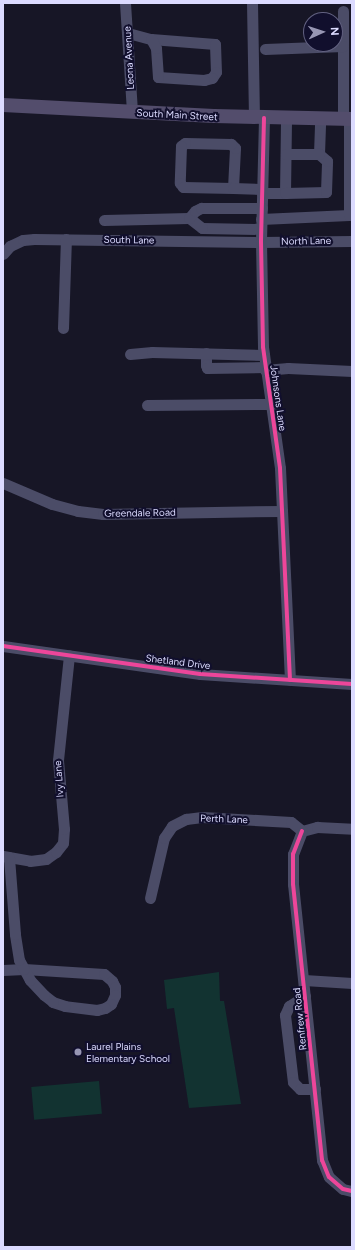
<!DOCTYPE html>
<style>
body{margin:0}
#map{position:relative;width:355px;height:1250px;overflow:hidden;background:#171626;font-family:Figtree,sans-serif}
div>[style]{position:absolute}
[style*='--x']{left:calc(var(--x)*1px);top:calc(var(--y)*1px);width:calc(var(--w)*1px);rotate:calc(var(--a)*1deg)}
.green>*{inset:0;background:#123331;transform-origin:0 0}
.minor>*{height:11px;margin:-5.5px;padding:0 5.5px;transform-origin:5.5px;border-radius:5.5px;background:#4b4c67}
.major>*{height:14px;margin:-7px;padding:0 7px;transform-origin:7px;border-radius:7px;background:#534d6c}
.cycleway>*{height:4px;margin:-2px;padding:0 2px;transform-origin:2px;border-radius:2px;background:#ed469a}
.dots>*{width:11px;height:11px;translate:-50% -50%;box-sizing:border-box;border:2px solid #110f2d;border-radius:50%}
span{translate:-50% -50%;white-space:nowrap;text-align:center;line-height:1.15;-webkit-text-stroke:4px #110f2d;paint-order:stroke}
.street-label{font-size:10px;color:#dcdbff}
.poi-label{font-size:10px;color:#dcdbff}
.left{translate:0 -50%;text-align:left}
.frame{position:absolute;inset:0;border:4px solid #dcdbff;pointer-events:none}
.north{position:absolute;left:303px;top:12px;width:40px;height:40px;box-sizing:border-box;background:#110f2d;border:1px solid #626181;border-radius:50%;rotate:87deg;font-size:11px;font-weight:700;line-height:16px;text-align:center;color:#dcdbff}
.north::after{content:'';display:block;margin:auto;width:14px;height:18px;background:#9796b3;clip-path:polygon(50% 0,100% 100%,50% 72%,0 100%)}
</style>
<div id="map">
<div class="green">
<div style="clip-path:polygon(219px 972px,220px 1001px,224px 1001px,241px 1104px,189px 1108px,174px 1008px,167px 1009px,164px 980px)"></div>
<div style="left:99px;top:1081px;width:33px;height:68px;rotate:85deg"></div>
</div>
<div class="minor">
<div style="--x:125;--y:3;--w:109;--a:86.3"></div>
<div style="--x:252;--y:3;--w:115;--a:89"></div>
<div style="--x:343;--y:11;--w:108;--a:90"></div>
<div style="--x:128;--y:33;--w:24;--a:15"></div>
<div style="--x:151;--y:39;--w:64;--a:4.5"></div>
<div style="--x:215;--y:44;--w:28;--a:88"></div>
<div style="--x:216;--y:72;--w:7;--a:124"></div>
<div style="--x:212;--y:78;--w:8;--a:166"></div>
<div style="--x:204;--y:80;--w:46;--a:-176.3"></div>
<div style="--x:158;--y:77;--w:29;--a:-94"></div>
<div style="--x:156;--y:48;--w:10;--a:-119"></div>
<div style="--x:265;--y:49;--w:78;--a:-2.2"></div>
<div style="--x:264;--y:118;--w:124;--a:91.4"></div>
<div style="--x:261;--y:242;--w:105;--a:88.9"></div>
<div style="--x:263;--y:347;--w:122;--a:82"></div>
<div style="--x:280;--y:468;--w:212;--a:87.3"></div>
<div style="--x:319;--y:154;--w:35;--a:-88"></div>
<div style="--x:233;--y:188;--w:40;--a:-87.1"></div>
<div style="--x:235;--y:148;--w:6;--a:-135"></div>
<div style="--x:231;--y:144;--w:46;--a:-178.8"></div>
<div style="--x:185;--y:143;--w:5;--a:143"></div>
<div style="--x:181;--y:146;--w:37;--a:92"></div>
<div style="--x:180;--y:183;--w:5;--a:53"></div>
<div style="--x:183;--y:187;--w:50;--a:1.1"></div>
<div style="--x:233;--y:188;--w:29;--a:2"></div>
<div style="--x:262;--y:193;--w:23;--a:0"></div>
<div style="--x:285;--y:193;--w:75;--a:-89.2"></div>
<div style="--x:285;--y:193;--w:41;--a:-1.4"></div>
<div style="--x:326;--y:192;--w:31;--a:-88"></div>
<div style="--x:327;--y:161;--w:11;--a:-139"></div>
<div style="--x:319;--y:154;--w:33;--a:180"></div>
<div style="--x:261;--y:219;--w:88;--a:-2.6"></div>
<div style="--x:349;--y:215;--w:96;--a:-90"></div>
<div style="--x:104;--y:220;--w:85;--a:-1.3"></div>
<div style="--x:261;--y:229;--w:59;--a:-179"></div>
<div style="--x:202;--y:228;--w:16;--a:-142"></div>
<div style="--x:189;--y:218;--w:9;--a:-49"></div>
<div style="--x:195;--y:211;--w:7;--a:-27"></div>
<div style="--x:201;--y:208;--w:61;--a:0"></div>
<div style="--x:3;--y:254;--w:11;--a:-49"></div>
<div style="--x:10;--y:246;--w:14;--a:-25"></div>
<div style="--x:23;--y:240;--w:11;--a:-5"></div>
<div style="--x:34;--y:239;--w:227;--a:0.8"></div>
<div style="--x:261;--y:242;--w:91;--a:-0.6"></div>
<div style="--x:63;--y:328;--w:89;--a:-88.1"></div>
<div style="--x:206;--y:353;--w:12;--a:90"></div>
<div style="--x:206;--y:365;--w:3;--a:72"></div>
<div style="--x:207;--y:368;--w:58;--a:-1"></div>
<div style="--x:130;--y:354;--w:22;--a:-5"></div>
<div style="--x:152;--y:352;--w:112;--a:1.5"></div>
<div style="--x:265;--y:370;--w:23;--a:-5"></div>
<div style="--x:288;--y:368;--w:64;--a:2.7"></div>
<div style="--x:147;--y:405;--w:123;--a:-0.5"></div>
<div style="--x:3;--y:483;--w:53;--a:23.2"></div>
<div style="--x:52;--y:504;--w:27;--a:15"></div>
<div style="--x:78;--y:511;--w:25;--a:7"></div>
<div style="--x:103;--y:514;--w:179;--a:-1"></div>
<div style="--x:3;--y:646;--w:199;--a:8.1"></div>
<div style="--x:200;--y:674;--w:152;--a:3.8"></div>
<div style="--x:302;--y:831;--w:25;--a:111"></div>
<div style="--x:293;--y:854;--w:30;--a:90"></div>
<div style="--x:293;--y:884;--w:278;--a:84"></div>
<div style="--x:322;--y:1160;--w:18;--a:68"></div>
<div style="--x:329;--y:1177;--w:18;--a:41"></div>
<div style="--x:343;--y:1189;--w:9;--a:13"></div>
<div style="--x:302;--y:831;--w:16;--a:-15"></div>
<div style="--x:317;--y:827;--w:35;--a:3"></div>
<div style="--x:3;--y:856;--w:27;--a:10"></div>
<div style="--x:30;--y:861;--w:16;--a:-7"></div>
<div style="--x:46;--y:859;--w:12;--a:-35"></div>
<div style="--x:56;--y:852;--w:11;--a:-52"></div>
<div style="--x:63;--y:843;--w:14;--a:-86"></div>
<div style="--x:64;--y:829;--w:69;--a:-95"></div>
<div style="--x:58;--y:760;--w:105;--a:-84"></div>
<div style="--x:150;--y:898;--w:62;--a:-76.9"></div>
<div style="--x:164;--y:838;--w:14;--a:-56"></div>
<div style="--x:172;--y:826;--w:16;--a:-27"></div>
<div style="--x:186;--y:819;--w:16;--a:-7"></div>
<div style="--x:202;--y:817;--w:89;--a:3.2"></div>
<div style="--x:291;--y:822;--w:14;--a:39"></div>
<div style="--x:3;--y:970;--w:21;--a:-3"></div>
<div style="--x:24;--y:969;--w:80;--a:3.6"></div>
<div style="--x:104;--y:974;--w:11;--a:41"></div>
<div style="--x:112;--y:981;--w:7;--a:63"></div>
<div style="--x:115;--y:987;--w:8;--a:90"></div>
<div style="--x:115;--y:995;--w:10;--a:114"></div>
<div style="--x:111;--y:1004;--w:7;--a:146"></div>
<div style="--x:105;--y:1008;--w:8;--a:166"></div>
<div style="--x:97;--y:1010;--w:32;--a:-173"></div>
<div style="--x:65;--y:1006;--w:13;--a:-162"></div>
<div style="--x:53;--y:1002;--w:11;--a:-142"></div>
<div style="--x:44;--y:995;--w:21;--a:-133"></div>
<div style="--x:30;--y:980;--w:13;--a:-119"></div>
<div style="--x:24;--y:969;--w:10;--a:-119"></div>
<div style="--x:19;--y:960;--w:26;--a:-99"></div>
<div style="--x:15;--y:934;--w:77;--a:-94.5"></div>
<div style="--x:304;--y:980;--w:48;--a:3.6"></div>
<div style="--x:305;--y:996;--w:19;--a:148"></div>
<div style="--x:289;--y:1006;--w:10;--a:114"></div>
<div style="--x:285;--y:1015;--w:67;--a:83.2"></div>
<div style="--x:293;--y:1082;--w:10;--a:45"></div>
<div style="--x:300;--y:1089;--w:15;--a:0"></div>
</div>
<div class="major">
<div style="--x:3;--y:105;--w:211;--a:3"></div>
<div style="--x:214;--y:116;--w:138;--a:1.2"></div>
</div>
<div class="cycleway">
<div style="--x:264;--y:118;--w:124;--a:91.4"></div>
<div style="--x:261;--y:242;--w:105;--a:88.9"></div>
<div style="--x:263;--y:347;--w:122;--a:82"></div>
<div style="--x:280;--y:468;--w:212;--a:87.3"></div>
<div style="--x:3;--y:646;--w:199;--a:8.1"></div>
<div style="--x:200;--y:674;--w:152;--a:3.8"></div>
<div style="--x:302;--y:831;--w:25;--a:111"></div>
<div style="--x:293;--y:854;--w:30;--a:90"></div>
<div style="--x:293;--y:884;--w:278;--a:84"></div>
<div style="--x:322;--y:1160;--w:18;--a:68"></div>
<div style="--x:329;--y:1177;--w:18;--a:41"></div>
<div style="--x:343;--y:1189;--w:9;--a:13"></div>
</div>
<div class="dots">
<div style="left:78px;top:1052px;background:#9796b3"></div>
</div>
<div class="street-label">
<span style="left:129px;top:58px;rotate:-93deg">Leona Avenue</span>
<span style="left:177px;top:115px;rotate:3deg">South Main Street</span>
<span style="left:129px;top:240px;rotate:1deg">South Lane</span>
<span style="left:306px;top:241px;rotate:-1deg">North Lane</span>
<span style="left:278px;top:398px;rotate:82deg">Johnsons Lane</span>
<span style="left:140px;top:513px;rotate:-1deg">Greendale Road</span>
<span style="left:178px;top:662px;rotate:7deg">Shetland Drive</span>
<span style="left:59px;top:779px;rotate:-94deg">Ivy Lane</span>
<span style="left:224px;top:819px;rotate:2deg">Perth Lane</span>
<span style="left:300px;top:1019px;rotate:-96deg">Renfrew Road</span>
</div>
<div class="poi-label">
<span class="left" style="left:86px;top:1052px">Laurel Plains<br>Elementary School</span>
</div>
<div class="frame"></div>
<div class="north">N</div>
</div>
